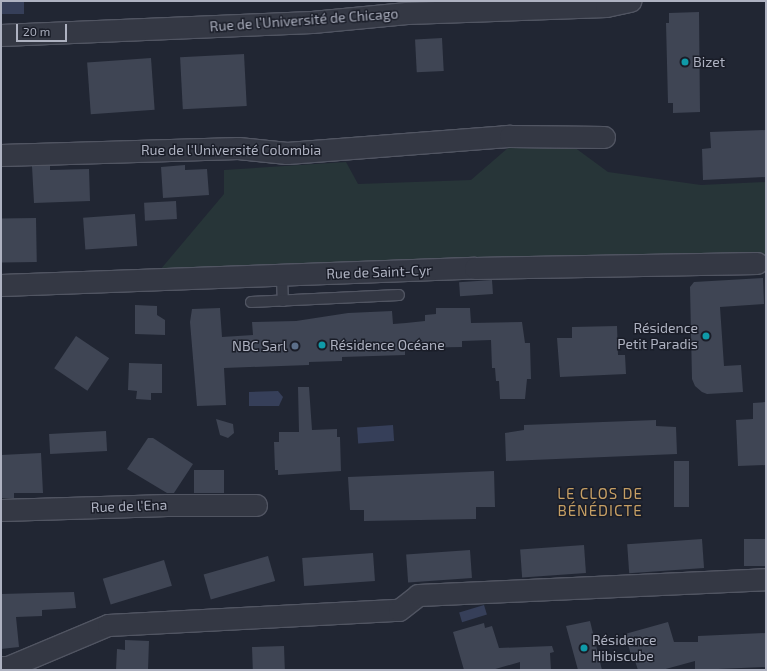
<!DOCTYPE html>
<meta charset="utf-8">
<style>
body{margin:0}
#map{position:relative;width:767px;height:671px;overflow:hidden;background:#212633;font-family:"Exo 2",sans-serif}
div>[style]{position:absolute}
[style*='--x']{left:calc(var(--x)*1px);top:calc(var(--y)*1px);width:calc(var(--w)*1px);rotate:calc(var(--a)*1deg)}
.green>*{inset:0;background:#273538}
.water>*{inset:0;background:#363f59;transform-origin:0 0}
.building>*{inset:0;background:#3f4554;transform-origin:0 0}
.roads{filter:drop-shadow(1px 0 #515562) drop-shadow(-1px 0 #515562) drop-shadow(0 1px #515562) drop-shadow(0 -1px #515562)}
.service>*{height:10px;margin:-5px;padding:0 5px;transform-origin:5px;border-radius:5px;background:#343844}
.minor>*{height:21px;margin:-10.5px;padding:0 10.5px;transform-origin:10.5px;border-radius:10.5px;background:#343844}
.dots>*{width:11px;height:11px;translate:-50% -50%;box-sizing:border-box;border:2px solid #1a1d28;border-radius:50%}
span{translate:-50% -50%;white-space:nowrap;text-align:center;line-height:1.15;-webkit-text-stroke:3px #1a1d28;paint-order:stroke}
.street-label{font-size:14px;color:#aeb2c1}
.poi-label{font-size:14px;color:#aeb2c1}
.left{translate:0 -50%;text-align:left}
.right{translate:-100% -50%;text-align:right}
.neighbourhood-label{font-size:15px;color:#c69f64;letter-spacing:1px}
.frame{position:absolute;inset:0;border:2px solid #aeb2c1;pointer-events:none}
.scale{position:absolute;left:16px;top:24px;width:51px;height:18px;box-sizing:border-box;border:2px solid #aeb2c1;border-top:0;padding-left:5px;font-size:12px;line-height:14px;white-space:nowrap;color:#aeb2c1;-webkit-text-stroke:3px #1a1d28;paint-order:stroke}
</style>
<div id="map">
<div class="green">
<div style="clip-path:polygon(509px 147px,574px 147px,608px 172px,701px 185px,766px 182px,766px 254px,591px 255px,160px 270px,224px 194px,224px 170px,346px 162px,358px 184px,471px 180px)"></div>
</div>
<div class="water">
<div style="left:1px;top:1px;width:23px;height:13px"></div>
<div style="clip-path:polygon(278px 391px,283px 397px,279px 406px,249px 406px,249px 392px)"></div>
<div style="left:393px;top:425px;width:16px;height:36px;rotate:86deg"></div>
<div style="left:484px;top:605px;width:10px;height:26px;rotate:73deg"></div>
</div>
<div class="building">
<div style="clip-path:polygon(699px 12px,700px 112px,673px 113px,673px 103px,668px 103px,666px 23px,669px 23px,669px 13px)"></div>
<div style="left:442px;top:38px;width:33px;height:27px;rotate:87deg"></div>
<div style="left:244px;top:54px;width:52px;height:64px;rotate:87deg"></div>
<div style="left:151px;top:58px;width:52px;height:64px;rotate:86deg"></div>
<div style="clip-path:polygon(766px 130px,766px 177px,703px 180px,702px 149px,711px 148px,710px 132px)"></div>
<div style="clip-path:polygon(185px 165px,185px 170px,207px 169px,209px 195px,163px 198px,161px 167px)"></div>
<div style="clip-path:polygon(32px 166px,50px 166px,50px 170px,89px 169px,90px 201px,34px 203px)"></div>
<div style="left:176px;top:201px;width:18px;height:32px;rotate:87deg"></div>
<div style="left:135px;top:214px;width:32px;height:52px;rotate:86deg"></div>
<div style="left:36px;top:218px;width:44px;height:35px;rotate:89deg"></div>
<div style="clip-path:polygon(763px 278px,764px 304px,720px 307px,724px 366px,741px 365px,743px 392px,707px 394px,702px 392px,695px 386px,692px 379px,690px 287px,694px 282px)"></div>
<div style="left:492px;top:280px;width:14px;height:33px;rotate:86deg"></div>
<div style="clip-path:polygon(135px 305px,157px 306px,157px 315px,165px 320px,165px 335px,135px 334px)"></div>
<div style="clip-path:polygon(220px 308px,222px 337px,253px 335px,252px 322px,296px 321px,348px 313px,392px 311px,393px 324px,406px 323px,425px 321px,425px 315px,436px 314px,436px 308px,470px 308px,471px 323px,522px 322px,525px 343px,530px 343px,531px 379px,527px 379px,525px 399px,500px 399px,499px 381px,496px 381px,495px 368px,492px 368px,491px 340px,462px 341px,462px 347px,405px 348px,405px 355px,342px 357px,342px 361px,309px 362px,309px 365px,224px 368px,226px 405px,197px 406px,190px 322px,192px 309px)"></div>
<div style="clip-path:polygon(617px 326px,618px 355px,625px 355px,626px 374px,560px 377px,557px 338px,572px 338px,572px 327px)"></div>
<div style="left:76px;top:336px;width:40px;height:39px;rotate:34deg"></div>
<div style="clip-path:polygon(129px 363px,162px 364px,162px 393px,151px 393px,151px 400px,136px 399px,137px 391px,128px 390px)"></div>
<div style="clip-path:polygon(298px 387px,309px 387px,312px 430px,337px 429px,337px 437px,340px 437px,341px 471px,278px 475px,278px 470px,275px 470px,274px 442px,279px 442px,279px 432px,299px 432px)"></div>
<div style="clip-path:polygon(766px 402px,766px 465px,738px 466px,736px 420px,753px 419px,753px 403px)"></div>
<div style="clip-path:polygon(216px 419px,233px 424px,234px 433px,228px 438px,220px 435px)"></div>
<div style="clip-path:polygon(656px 420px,656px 426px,676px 427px,677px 454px,506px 461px,505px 433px,524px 430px,524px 425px)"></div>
<div style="left:106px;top:431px;width:20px;height:57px;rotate:87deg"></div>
<div style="clip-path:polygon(148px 438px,153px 438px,193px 464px,174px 493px,167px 493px,127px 469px)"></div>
<div style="clip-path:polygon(41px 453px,43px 493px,14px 493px,14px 498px,1px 498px,1px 455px)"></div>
<div style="left:674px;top:461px;width:15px;height:46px"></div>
<div style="left:194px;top:470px;width:30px;height:23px"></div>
<div style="clip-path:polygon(494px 471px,495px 507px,476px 507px,476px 519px,364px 521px,364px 510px,350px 510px,348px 477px)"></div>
<div style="left:702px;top:539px;width:29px;height:75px;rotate:86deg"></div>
<div style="left:766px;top:539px;width:27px;height:22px;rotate:90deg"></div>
<div style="left:584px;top:545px;width:28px;height:64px;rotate:86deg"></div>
<div style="left:470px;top:550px;width:28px;height:64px;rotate:86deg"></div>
<div style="left:373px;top:553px;width:28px;height:71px;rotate:86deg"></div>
<div style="left:268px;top:556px;width:26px;height:67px;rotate:74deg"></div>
<div style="left:164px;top:560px;width:27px;height:64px;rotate:73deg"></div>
<div style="clip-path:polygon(74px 592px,76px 608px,42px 610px,42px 616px,16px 617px,19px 647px,1px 649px,1px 594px)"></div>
<div style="clip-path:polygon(590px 621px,602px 670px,578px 670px,566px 626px)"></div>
<div style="clip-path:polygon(668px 622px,674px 642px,698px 642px,698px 636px,766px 633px,766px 667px,695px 670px,695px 661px,662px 670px,638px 670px,635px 661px,633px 662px,625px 634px)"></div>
<div style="clip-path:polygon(484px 623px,485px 628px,492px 626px,499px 648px,552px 646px,554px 652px,550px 653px,551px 670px,520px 670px,520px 662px,492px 670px,464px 670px,453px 632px)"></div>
<div style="clip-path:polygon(125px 640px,149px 641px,148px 670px,116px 670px,117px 649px,125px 650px)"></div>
<div style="left:284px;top:646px;width:24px;height:32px;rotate:88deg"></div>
</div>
<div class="roads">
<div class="service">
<div style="--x:282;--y:277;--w:24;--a:88"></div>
<div style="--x:251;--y:302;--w:148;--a:-2.7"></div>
</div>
<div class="minor">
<div style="--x:1;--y:35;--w:311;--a:-2.4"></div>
<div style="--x:312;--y:22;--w:95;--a:-5.4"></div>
<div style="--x:407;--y:13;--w:199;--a:-2"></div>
<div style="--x:606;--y:6;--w:25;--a:-12"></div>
<div style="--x:1;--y:155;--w:237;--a:-1.7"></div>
<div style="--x:238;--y:148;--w:49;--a:5.8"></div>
<div style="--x:287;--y:153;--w:224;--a:-4.4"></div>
<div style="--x:510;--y:136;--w:94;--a:0.6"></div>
<div style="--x:1;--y:285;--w:474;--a:-2.1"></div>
<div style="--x:475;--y:268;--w:282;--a:-1"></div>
<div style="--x:1;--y:510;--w:166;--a:-1.7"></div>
<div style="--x:167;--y:505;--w:89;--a:0"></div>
<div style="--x:1;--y:667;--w:7;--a:0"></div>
<div style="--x:8;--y:667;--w:108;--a:-22.8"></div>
<div style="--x:108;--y:625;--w:291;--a:-3"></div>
<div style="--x:399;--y:610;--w:24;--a:-38"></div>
<div style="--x:418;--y:595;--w:348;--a:-2.6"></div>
</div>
</div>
<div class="dots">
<div style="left:685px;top:62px;background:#0f9aa8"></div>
<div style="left:706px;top:336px;background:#0f9aa8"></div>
<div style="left:322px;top:345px;background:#0f9aa8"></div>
<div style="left:295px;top:346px;background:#5c6f8a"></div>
<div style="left:584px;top:648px;background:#0f9aa8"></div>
</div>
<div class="street-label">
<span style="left:304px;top:20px;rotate:-4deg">Rue de l’Université de Chicago</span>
<span style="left:231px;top:150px">Rue de l'Université Colombia</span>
<span style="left:379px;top:272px;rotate:-2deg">Rue de Saint-Cyr</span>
<span style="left:129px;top:506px;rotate:-2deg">Rue de l'Ena</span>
</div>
<div class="poi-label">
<span class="left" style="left:693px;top:62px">Bizet</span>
<span class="right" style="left:698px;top:336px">Résidence<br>Petit Paradis</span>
<span class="left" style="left:330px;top:345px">Résidence Océane</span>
<span class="right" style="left:287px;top:346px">NBC Sarl</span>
<span class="left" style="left:592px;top:648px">Résidence<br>Hibiscube</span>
</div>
<div class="neighbourhood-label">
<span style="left:600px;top:502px">LE CLOS DE<br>BÉNÉDICTE</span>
</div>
<div class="frame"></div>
<div class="scale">20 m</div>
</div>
